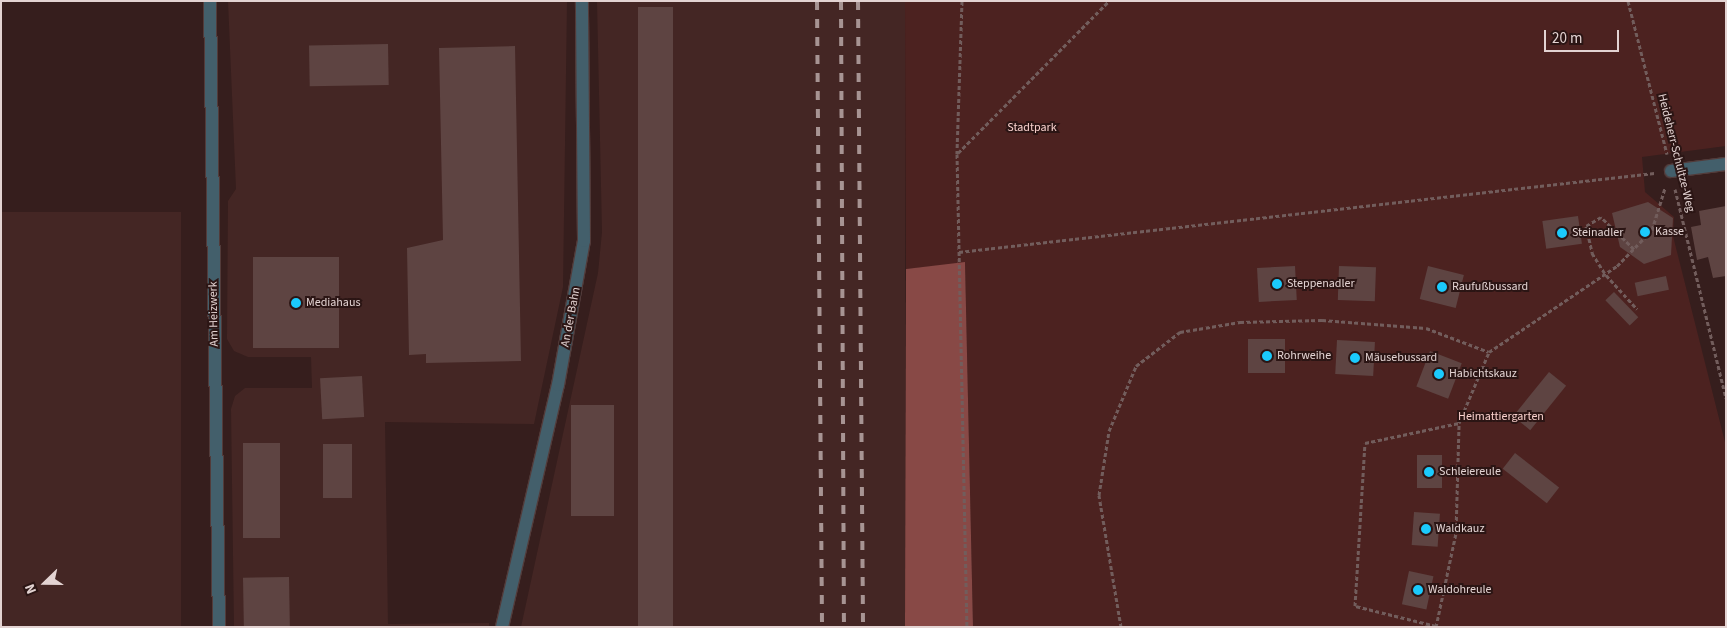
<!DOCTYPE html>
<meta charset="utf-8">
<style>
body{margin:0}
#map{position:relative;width:1727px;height:628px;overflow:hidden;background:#361e1d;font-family:"Source Sans 3",sans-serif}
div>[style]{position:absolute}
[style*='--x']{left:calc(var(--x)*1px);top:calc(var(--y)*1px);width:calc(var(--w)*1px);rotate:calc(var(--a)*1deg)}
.built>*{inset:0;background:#442624;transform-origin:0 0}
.green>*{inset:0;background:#4c2220}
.forest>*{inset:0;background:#884946}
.building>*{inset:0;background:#5e4442;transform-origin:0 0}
.path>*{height:3px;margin-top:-1.5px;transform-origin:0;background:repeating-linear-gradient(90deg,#725d5c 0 4px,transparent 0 6.5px)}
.roads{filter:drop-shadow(1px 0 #523b3a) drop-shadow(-1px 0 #523b3a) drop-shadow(0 1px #523b3a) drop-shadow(0 -1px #523b3a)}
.service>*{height:12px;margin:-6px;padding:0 6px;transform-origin:6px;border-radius:6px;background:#435f6b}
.minor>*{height:12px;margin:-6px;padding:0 6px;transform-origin:6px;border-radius:6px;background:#435f6b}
.rail>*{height:4px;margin-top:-2px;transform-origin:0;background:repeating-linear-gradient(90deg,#a79493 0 9px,transparent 0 18px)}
.dots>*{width:14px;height:14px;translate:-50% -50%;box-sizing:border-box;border:2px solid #2b1514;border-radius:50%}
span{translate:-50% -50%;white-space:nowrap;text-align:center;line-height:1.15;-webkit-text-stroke:4px #2b1514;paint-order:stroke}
.park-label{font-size:12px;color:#f9d1cd}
.street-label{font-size:12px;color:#e3d3d2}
.poi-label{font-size:12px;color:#e3d3d2}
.left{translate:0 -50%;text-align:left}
.frame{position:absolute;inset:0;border:2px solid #e3d3d2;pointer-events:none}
.north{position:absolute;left:20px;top:558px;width:50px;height:50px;-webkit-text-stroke:4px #2b1514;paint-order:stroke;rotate:248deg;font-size:14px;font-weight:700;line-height:20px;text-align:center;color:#e3d3d2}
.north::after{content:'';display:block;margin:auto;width:18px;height:22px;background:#e3d3d2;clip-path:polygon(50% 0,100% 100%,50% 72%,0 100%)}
.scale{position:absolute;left:1544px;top:30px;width:75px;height:22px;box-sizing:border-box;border:2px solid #e3d3d2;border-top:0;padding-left:6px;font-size:15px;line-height:18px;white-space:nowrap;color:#e3d3d2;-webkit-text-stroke:4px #2b1514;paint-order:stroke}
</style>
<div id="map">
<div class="built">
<div style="clip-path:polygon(228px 1px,567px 1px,563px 287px,534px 424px,385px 422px,388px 624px,489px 623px,489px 627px,234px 627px,231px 409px,235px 396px,245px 388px,312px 388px,311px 357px,248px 357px,234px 351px,227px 339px,228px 201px,236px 189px)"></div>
<div style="clip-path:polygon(597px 1px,905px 1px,905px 627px,521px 627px,598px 273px,602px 232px)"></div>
<div style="left:1px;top:212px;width:180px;height:415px"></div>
</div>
<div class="green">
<div style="clip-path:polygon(905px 1px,1726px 1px,1726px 146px,1642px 157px,1645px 192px,1674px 217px,1673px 236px,1726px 446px,1726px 627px,973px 627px,965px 263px,906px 269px)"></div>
</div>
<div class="forest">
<div style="clip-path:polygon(965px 262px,973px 627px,905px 627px,906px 269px)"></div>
</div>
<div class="building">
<div style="left:638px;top:7px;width:35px;height:620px"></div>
<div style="left:388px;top:44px;width:41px;height:79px;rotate:89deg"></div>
<div style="clip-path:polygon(515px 46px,521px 361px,426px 363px,426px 354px,409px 355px,407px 248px,443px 240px,439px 48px)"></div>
<div style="clip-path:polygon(1648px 202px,1673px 218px,1671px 255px,1644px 264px,1620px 247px,1612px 213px)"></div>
<div style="clip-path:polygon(1726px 206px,1726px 276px,1713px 278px,1708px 257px,1697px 260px,1691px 227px,1701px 225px,1699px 211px)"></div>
<div style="left:1578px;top:216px;width:28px;height:36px;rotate:82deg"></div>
<div style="left:253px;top:257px;width:86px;height:91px"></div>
<div style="left:1295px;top:266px;width:34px;height:38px;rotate:87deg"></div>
<div style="left:1339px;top:266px;width:37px;height:34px;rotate:2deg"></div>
<div style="left:1428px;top:266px;width:37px;height:34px;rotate:14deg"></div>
<div style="left:1666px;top:276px;width:14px;height:32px;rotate:78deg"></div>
<div style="left:1614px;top:292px;width:35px;height:12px;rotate:46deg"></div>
<div style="left:1248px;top:339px;width:37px;height:34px"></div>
<div style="left:1337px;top:340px;width:38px;height:34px;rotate:3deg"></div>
<div style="left:1430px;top:351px;width:34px;height:38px;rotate:21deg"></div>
<div style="left:1549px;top:372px;width:22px;height:57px;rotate:39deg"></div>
<div style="left:362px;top:376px;width:41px;height:42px;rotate:87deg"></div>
<div style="left:571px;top:405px;width:43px;height:111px"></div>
<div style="left:243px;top:443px;width:37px;height:95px"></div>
<div style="left:323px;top:444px;width:29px;height:54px"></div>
<div style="left:1515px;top:453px;width:56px;height:20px;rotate:38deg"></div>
<div style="left:1417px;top:455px;width:25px;height:33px"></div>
<div style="left:1414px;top:512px;width:26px;height:33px;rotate:4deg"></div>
<div style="left:1409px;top:571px;width:25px;height:34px;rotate:12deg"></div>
<div style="left:289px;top:577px;width:50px;height:46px;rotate:89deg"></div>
</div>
<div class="path">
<div style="--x:962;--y:1;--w:153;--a:91.9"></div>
<div style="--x:957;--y:154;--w:473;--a:88.8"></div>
<div style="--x:1628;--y:1;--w:158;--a:75.7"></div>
<div style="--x:958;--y:153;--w:214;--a:-45.2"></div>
<div style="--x:1675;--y:189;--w:215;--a:76.3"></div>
<div style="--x:1634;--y:249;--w:46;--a:-135.9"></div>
<div style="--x:1601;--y:217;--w:17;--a:149"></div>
<div style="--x:1586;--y:226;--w:28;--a:77"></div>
<div style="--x:1592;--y:253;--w:26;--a:58"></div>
<div style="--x:1606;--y:275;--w:46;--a:47.6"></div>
<div style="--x:959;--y:252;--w:700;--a:-6.48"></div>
<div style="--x:1436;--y:626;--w:83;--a:-166.1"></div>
<div style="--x:1355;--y:606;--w:163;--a:-86.5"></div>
<div style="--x:1365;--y:443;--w:96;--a:-12"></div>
<div style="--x:1121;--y:627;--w:134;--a:-99.5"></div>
<div style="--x:1099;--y:495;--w:65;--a:-81.1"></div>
<div style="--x:1109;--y:431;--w:70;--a:-67.4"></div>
<div style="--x:1136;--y:366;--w:56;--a:-37.7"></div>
<div style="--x:1180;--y:332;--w:61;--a:-9.5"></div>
<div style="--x:1240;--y:322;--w:82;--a:-1.4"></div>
<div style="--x:1322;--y:320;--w:104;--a:4.4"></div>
<div style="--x:1426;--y:328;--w:67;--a:20.9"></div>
<div style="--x:1436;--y:627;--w:96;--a:-78"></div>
<div style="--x:1456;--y:533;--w:110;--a:-88.4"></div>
<div style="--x:1459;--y:423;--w:77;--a:-67.1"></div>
<div style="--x:1489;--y:352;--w:154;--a:-33.9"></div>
<div style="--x:1617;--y:266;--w:50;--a:-45.8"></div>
<div style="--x:1652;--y:230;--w:44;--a:-72.8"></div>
</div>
<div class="roads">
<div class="service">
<div style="--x:1671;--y:171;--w:55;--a:-7.3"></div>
</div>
<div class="minor">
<div style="--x:210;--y:1;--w:626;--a:89.18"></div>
<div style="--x:502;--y:627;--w:248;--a:-77"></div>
<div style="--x:558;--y:385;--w:146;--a:-79.8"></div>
<div style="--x:584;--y:241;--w:240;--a:-90.5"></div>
</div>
</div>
<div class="rail">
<div style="--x:817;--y:1;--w:626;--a:89.54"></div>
<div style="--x:841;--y:1;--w:626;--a:89.73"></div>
<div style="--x:858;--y:1;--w:626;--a:89.54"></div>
</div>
<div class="dots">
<div style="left:1645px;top:232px;background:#1bcafc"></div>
<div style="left:1562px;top:233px;background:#1bcafc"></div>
<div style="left:1277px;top:284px;background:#1bcafc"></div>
<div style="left:1442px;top:287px;background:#1bcafc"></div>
<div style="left:296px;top:303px;background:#1bcafc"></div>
<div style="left:1267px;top:356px;background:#1bcafc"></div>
<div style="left:1355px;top:358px;background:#1bcafc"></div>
<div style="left:1439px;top:374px;background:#1bcafc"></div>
<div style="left:1429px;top:472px;background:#1bcafc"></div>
<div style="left:1426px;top:529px;background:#1bcafc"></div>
<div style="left:1418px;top:590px;background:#1bcafc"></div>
</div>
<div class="park-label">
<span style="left:1032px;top:128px">Stadtpark</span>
<span style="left:1501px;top:417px">Heimattiergarten</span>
</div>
<div class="street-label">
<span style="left:1676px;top:153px;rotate:76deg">Heideherr-Schultze-Weg</span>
<span style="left:214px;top:314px;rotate:-91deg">Am Heizwerk</span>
<span style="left:571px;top:317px;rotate:-79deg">An der Bahn</span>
</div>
<div class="poi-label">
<span class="left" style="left:1655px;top:232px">Kasse</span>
<span class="left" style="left:1572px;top:233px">Steinadler</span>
<span class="left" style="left:1287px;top:284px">Steppenadler</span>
<span class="left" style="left:1452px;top:287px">Raufußbussard</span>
<span class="left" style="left:306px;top:303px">Mediahaus</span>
<span class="left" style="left:1277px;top:356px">Rohrweihe</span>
<span class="left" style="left:1365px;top:358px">Mäusebussard</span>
<span class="left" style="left:1449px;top:374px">Habichtskauz</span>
<span class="left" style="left:1439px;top:472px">Schleiereule</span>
<span class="left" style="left:1436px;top:529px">Waldkauz</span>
<span class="left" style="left:1428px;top:590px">Waldohreule</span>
</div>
<div class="frame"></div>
<div class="north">N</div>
<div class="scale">20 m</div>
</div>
